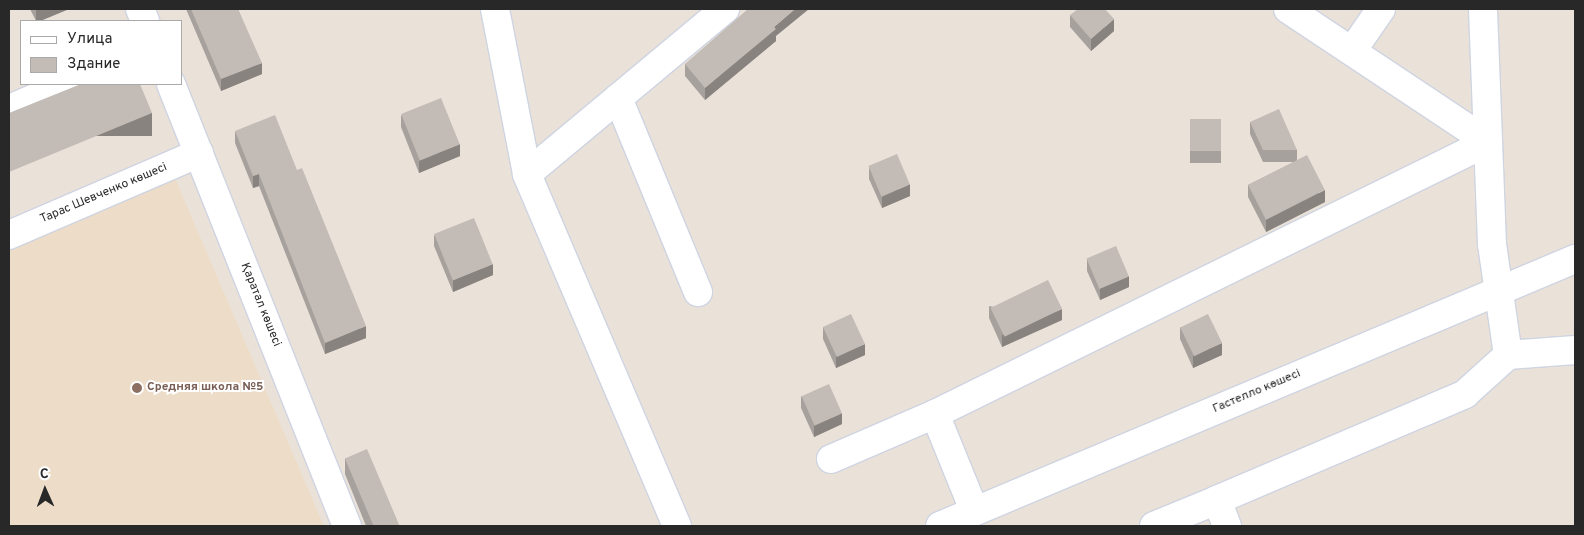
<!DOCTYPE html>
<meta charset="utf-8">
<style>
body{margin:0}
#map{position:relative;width:1584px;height:535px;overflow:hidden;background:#eae1d9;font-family:Overpass,sans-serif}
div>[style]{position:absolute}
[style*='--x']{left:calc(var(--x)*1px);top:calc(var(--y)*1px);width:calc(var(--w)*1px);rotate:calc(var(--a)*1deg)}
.education>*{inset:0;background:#edddc8}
.roads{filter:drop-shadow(1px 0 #ced4e1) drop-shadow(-1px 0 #ced4e1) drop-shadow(0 1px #ced4e1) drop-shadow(0 -1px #ced4e1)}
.minor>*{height:28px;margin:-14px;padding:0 14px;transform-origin:14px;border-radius:14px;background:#fff}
.wall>*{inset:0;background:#a7a19d;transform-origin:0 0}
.shaded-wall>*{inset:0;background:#88837f;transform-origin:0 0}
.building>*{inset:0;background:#c2bbb6;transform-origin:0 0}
.dots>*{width:14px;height:14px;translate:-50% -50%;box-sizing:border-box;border:2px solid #fff;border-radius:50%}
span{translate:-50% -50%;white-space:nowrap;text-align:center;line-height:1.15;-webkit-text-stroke:4px #fff;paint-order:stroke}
.street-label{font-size:12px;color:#282828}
.education-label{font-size:12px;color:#785e54;font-weight:700}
.left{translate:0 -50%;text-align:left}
.frame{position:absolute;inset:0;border:10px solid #282828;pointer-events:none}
.legend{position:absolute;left:20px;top:20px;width:162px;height:65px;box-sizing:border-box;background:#fff;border:1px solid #a9a9a9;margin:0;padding:6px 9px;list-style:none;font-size:15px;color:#282828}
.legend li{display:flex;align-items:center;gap:10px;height:25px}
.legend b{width:25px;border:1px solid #a9a9a9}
.north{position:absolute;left:20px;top:465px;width:50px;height:50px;-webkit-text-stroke:4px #fff;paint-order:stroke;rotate:358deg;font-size:14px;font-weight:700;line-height:20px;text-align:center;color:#282828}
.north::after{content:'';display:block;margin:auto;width:18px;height:22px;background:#282828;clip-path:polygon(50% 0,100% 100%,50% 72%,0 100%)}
</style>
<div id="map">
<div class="education">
<div style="clip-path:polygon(175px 178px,324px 526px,9px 526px,9px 249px)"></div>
</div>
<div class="roads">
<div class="minor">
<div style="--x:140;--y:9;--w:13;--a:67"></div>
<div style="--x:495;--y:9;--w:168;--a:79"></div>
<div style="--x:1288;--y:9;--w:240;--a:33.6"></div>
<div style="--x:1352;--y:51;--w:51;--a:-55.4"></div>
<div style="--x:171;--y:84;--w:476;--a:68.3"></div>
<div style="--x:618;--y:98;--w:210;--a:67.6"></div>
<div style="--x:9;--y:109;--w:63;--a:-23.3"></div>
<div style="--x:9;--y:235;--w:207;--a:-23.3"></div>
<div style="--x:1508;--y:355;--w:67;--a:-4.3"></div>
<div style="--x:935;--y:414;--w:104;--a:67.9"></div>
<div style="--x:831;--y:459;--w:113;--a:-23.4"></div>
<div style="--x:935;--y:414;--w:616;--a:-26.19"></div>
<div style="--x:677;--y:526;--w:383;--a:-113.1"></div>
<div style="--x:527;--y:174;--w:258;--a:-39.8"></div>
<div style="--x:940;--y:526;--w:689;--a:-22.81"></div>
<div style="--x:1154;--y:526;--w:68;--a:-22.4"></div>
<div style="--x:1227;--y:526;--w:28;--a:-111"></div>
<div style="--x:1217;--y:500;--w:270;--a:-23.1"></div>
<div style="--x:1465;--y:394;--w:58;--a:-42.2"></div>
<div style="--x:1508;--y:355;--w:112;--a:-98.2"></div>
<div style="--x:1492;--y:244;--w:235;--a:-92.2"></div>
</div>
</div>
<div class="wall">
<div style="clip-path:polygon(30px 9px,69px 9px,40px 21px,36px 21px)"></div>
<div style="clip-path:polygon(186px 9px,238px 9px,262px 74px,221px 91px)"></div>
<div style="clip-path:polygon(1070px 15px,1114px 31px,1091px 51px,1070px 27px)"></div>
<div style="clip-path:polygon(776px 36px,776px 41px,705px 100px,685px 76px,685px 64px)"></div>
<div style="clip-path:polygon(401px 115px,460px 156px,419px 173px,401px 127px)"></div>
<div style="left:1190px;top:119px;width:31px;height:44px"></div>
<div style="clip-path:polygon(1250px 122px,1297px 150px,1297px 160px,1325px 202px,1266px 232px,1248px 197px,1248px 185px,1294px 162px,1263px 162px,1250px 134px)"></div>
<div style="clip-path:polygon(235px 131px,366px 338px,325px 354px,259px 186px,253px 188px,235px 143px)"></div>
<div style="clip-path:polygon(869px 168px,910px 196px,882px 208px,869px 179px)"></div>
<div style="clip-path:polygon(434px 235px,493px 275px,453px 292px,434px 246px)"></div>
<div style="clip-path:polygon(1087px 259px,1129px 287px,1100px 300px,1087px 271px)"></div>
<div style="clip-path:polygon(989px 306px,1062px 320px,1002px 347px,989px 318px)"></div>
<div style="clip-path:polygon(823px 327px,865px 355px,836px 368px,823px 339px)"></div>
<div style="clip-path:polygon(1180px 327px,1222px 355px,1193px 368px,1180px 339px)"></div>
<div style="clip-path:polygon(801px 396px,842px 424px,814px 437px,801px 408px)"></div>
<div style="clip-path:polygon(345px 458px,399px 526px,366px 526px,345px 474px)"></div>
</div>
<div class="shaded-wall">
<div style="clip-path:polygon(36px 9px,69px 9px,40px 21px,36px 21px)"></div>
<div style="clip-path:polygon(795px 9px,809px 9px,776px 36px,776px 41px,705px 100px,705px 88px,774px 27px)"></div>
<div style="clip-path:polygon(1114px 19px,1114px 31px,1091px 51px,1091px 39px)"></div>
<div style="clip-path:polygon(262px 63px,262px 74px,221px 91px,221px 79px)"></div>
<div style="left:152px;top:113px;width:23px;height:155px;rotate:90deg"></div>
<div style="clip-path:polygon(460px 144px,460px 156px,419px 173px,419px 161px)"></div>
<div style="clip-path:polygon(259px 174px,259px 186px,253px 188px,253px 176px)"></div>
<div style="clip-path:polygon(910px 184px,910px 196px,882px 208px,882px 197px)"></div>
<div style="clip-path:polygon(1325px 190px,1325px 202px,1266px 232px,1266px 220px)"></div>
<div style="clip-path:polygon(493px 264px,493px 275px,453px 292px,453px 280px)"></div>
<div style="clip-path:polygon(1129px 276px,1129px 287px,1100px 300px,1100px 288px)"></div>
<div style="clip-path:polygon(1062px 309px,1062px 320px,1002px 347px,1002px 335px)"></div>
<div style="clip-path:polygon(366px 326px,366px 338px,325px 354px,325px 343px)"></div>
<div style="clip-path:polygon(1222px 343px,1222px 355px,1193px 368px,1193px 356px)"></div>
<div style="clip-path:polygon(865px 344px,865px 355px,836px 368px,836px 356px)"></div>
<div style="clip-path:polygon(842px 413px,842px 424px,814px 437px,814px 426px)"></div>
</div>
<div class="building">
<div style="clip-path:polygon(191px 9px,238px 9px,262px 63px,221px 79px)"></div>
<div style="clip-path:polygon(748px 9px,795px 9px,774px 27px,776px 29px,705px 88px,685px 64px)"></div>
<div style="clip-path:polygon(1078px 9px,1105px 9px,1114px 19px,1091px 39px,1070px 15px)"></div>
<div style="clip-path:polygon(81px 84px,140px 84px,152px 113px,9px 172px,9px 113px)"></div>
<div style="left:441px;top:98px;width:50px;height:43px;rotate:68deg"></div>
<div style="clip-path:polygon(1279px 109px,1297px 150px,1263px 150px,1250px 122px)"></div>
<div style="clip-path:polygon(275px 115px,297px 170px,302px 168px,366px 326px,325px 343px,259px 174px,253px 176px,235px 131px)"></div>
<div style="left:1190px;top:119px;width:31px;height:32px"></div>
<div style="left:897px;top:154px;width:33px;height:31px;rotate:67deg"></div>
<div style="left:1307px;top:155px;width:39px;height:66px;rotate:63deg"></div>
<div style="left:474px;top:218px;width:50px;height:43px;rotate:68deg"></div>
<div style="left:1116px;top:246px;width:33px;height:32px;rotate:67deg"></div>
<div style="left:1048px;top:280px;width:32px;height:64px;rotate:64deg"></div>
<div style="left:851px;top:314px;width:33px;height:31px;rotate:65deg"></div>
<div style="left:1208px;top:314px;width:32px;height:31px;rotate:64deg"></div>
<div style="left:829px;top:384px;width:32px;height:30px;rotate:66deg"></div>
<div style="left:367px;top:449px;width:83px;height:24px;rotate:67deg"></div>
</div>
<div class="dots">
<div style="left:137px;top:388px;background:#8d6e63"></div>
</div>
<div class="street-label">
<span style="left:104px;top:194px;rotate:-23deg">Тарас Шевченко көшесі</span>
<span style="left:260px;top:305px;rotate:68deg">Қаратал көшесі</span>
<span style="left:1257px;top:392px;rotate:-23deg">Гастелло көшесі</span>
</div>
<div class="education-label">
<span class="left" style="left:147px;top:388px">Средняя школа №5</span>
</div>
<div class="frame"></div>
<ul class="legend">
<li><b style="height:6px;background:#fff"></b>Улица</li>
<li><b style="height:14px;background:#c2bbb6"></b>Здание</li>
</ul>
<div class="north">С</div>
</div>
